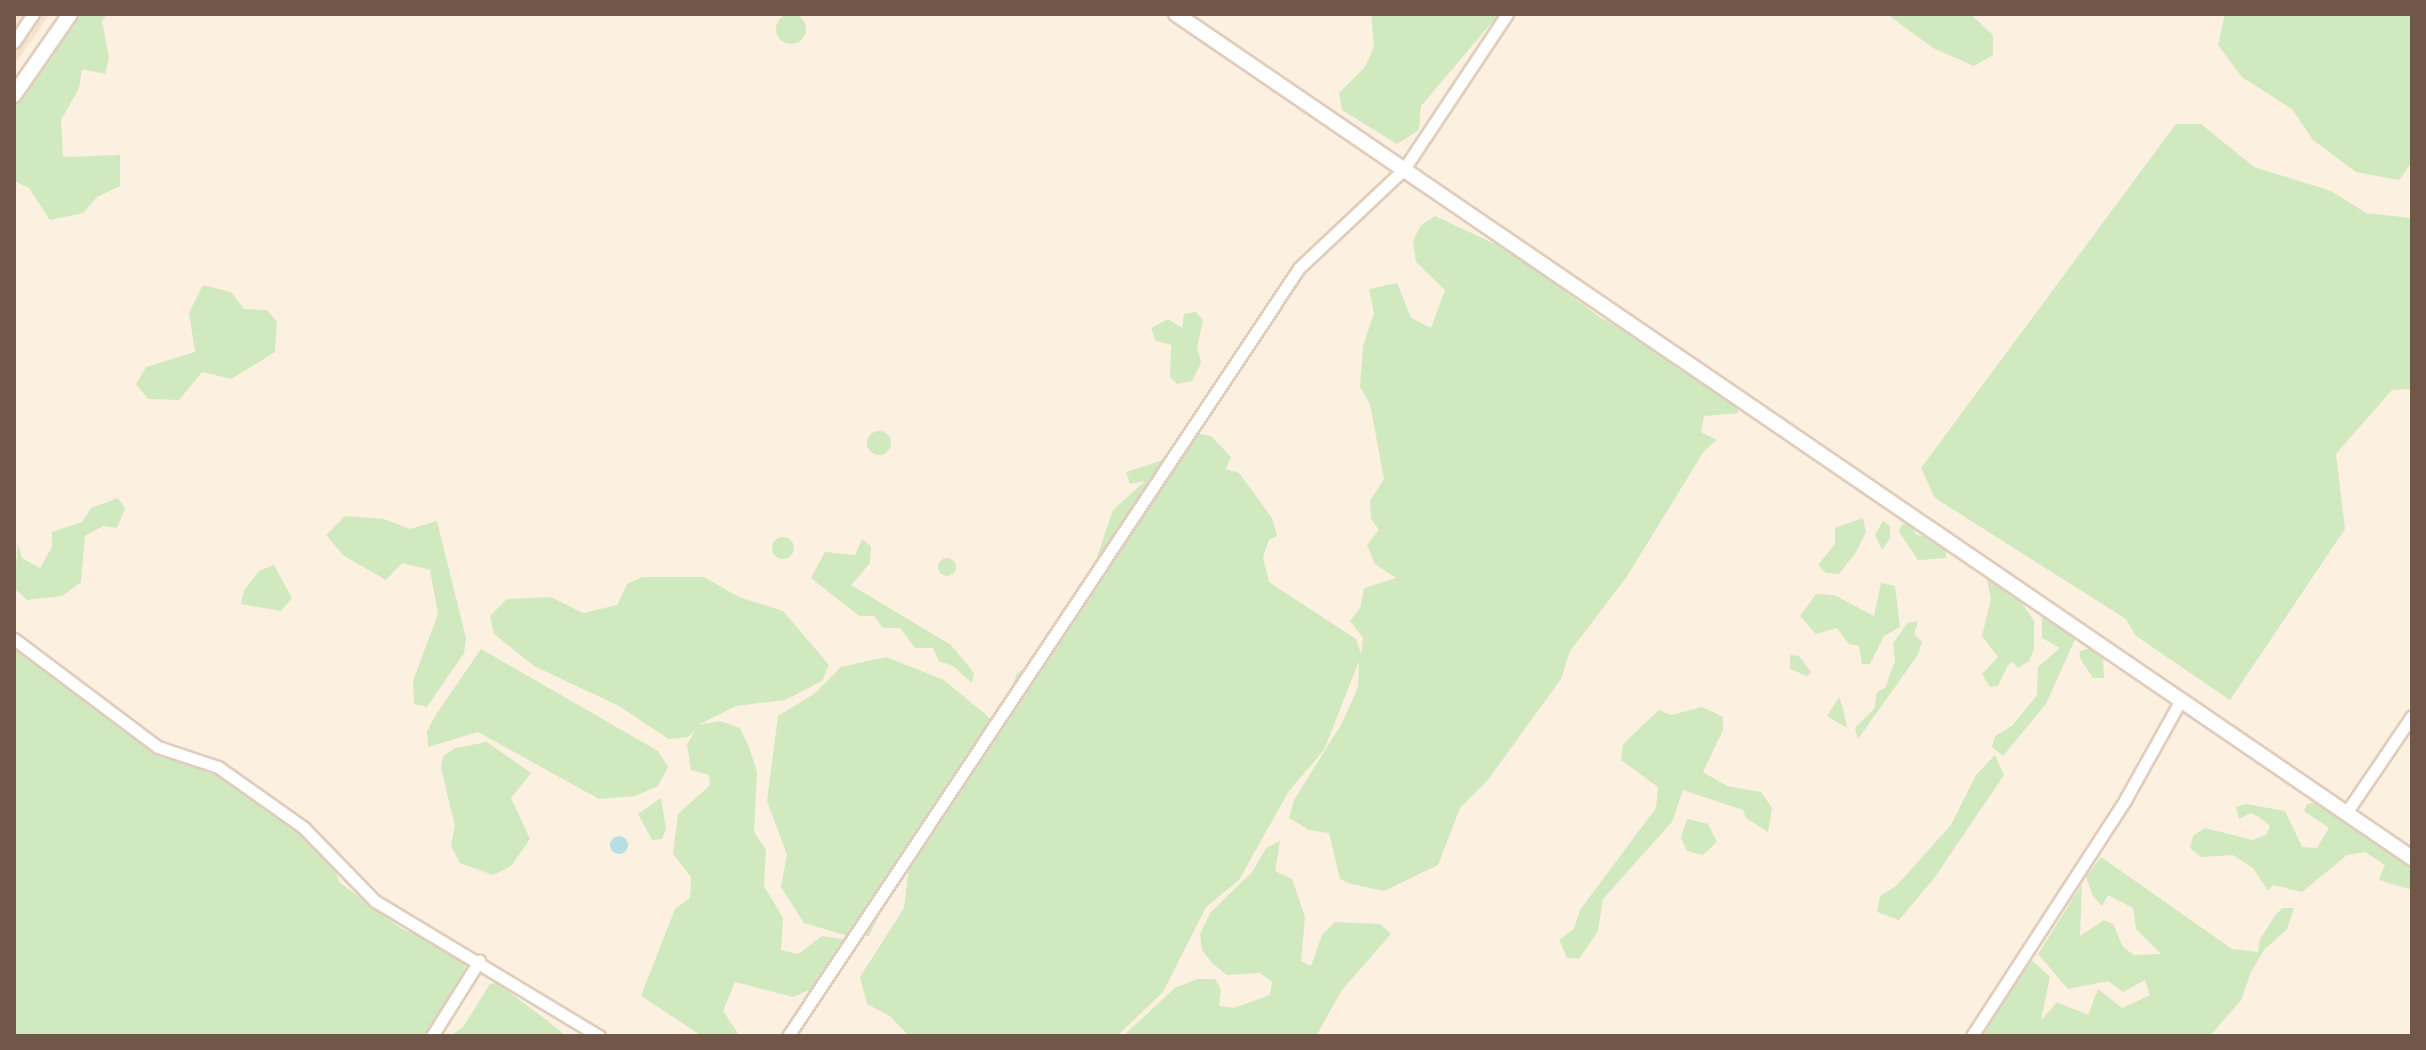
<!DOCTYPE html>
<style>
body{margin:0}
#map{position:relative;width:2426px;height:1050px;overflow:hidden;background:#fcf1e0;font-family:Inter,sans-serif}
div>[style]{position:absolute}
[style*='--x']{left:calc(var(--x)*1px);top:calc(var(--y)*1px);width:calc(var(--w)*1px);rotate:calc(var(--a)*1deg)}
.residential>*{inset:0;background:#f3e3cf}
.green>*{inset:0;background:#d0e9bf}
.round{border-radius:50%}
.water>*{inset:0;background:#b5dee5}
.roads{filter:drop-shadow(2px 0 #e0cdbc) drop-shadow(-2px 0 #e0cdbc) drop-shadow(0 2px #e0cdbc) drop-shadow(0 -2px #e0cdbc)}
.street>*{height:11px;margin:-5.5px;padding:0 5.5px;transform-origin:5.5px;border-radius:5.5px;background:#fff}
.secondary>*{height:14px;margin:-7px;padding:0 7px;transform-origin:7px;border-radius:7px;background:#fff}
span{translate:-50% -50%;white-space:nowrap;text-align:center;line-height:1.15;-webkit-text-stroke:6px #fff5e6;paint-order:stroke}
.frame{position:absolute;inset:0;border:16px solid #725748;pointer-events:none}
</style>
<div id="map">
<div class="residential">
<div style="clip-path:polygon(14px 14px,50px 14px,14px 65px)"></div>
</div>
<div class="green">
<div class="round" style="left:776px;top:14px;width:30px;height:30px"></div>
<div style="clip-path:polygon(76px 14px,107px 14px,102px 21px,109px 58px,105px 74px,82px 69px,79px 88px,61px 120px,63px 157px,120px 155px,120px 186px,97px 197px,83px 213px,50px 220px,29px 188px,14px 181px,14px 107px,53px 56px,58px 40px,74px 27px)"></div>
<div style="clip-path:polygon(1371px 14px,1499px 14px,1421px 106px,1419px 130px,1397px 144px,1342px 110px,1339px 93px,1365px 67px,1374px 47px)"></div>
<div style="clip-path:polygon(1887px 14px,1970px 14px,1993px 35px,1993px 55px,1974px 66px,1933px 48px)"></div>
<div style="clip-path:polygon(2225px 14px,2412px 14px,2412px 162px,2399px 180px,2356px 172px,2313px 140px,2292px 109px,2242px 77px,2218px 45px)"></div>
<div style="clip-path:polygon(2176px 124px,2201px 124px,2254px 167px,2331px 191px,2366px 213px,2412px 218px,2412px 389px,2392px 390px,2336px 454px,2345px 529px,2230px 700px,2136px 636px,2126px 619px,1935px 498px,1921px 468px)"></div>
<div style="clip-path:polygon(1435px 216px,1510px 251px,1601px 318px,1664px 351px,1676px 368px,1733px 400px,1739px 413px,1704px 416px,1701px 432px,1717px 440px,1704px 451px,1626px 578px,1570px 651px,1561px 679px,1487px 781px,1460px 808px,1438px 865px,1384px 891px,1351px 884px,1340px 879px,1329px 833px,1309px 830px,1289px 818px,1294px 800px,1341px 725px,1358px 687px,1359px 661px,1324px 750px,1289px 791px,1239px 880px,1206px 907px,1163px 992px,1117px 1036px,909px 1036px,890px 1016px,867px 1004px,860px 977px,904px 908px,909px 866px,900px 873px,869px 936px,848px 936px,804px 923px,781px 887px,787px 855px,767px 801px,778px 716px,814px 694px,841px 667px,886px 657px,944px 680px,992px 720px,1008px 701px,1017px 673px,1030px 665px,1090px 578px,1113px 510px,1145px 481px,1130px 484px,1126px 472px,1160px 461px,1188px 432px,1211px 436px,1231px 457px,1226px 469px,1239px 473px,1272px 518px,1277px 536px,1269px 540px,1263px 557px,1269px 582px,1356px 639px,1361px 654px,1363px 638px,1350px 621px,1360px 608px,1364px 588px,1396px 578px,1375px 564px,1367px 545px,1379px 530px,1371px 519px,1370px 501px,1384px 479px,1370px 404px,1360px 387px,1363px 346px,1374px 313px,1369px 289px,1397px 283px,1411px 318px,1431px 328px,1445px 290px,1416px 262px,1413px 241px,1421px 225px)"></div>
<div style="clip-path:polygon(203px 285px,231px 292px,244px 309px,267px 310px,277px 322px,275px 352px,231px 379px,202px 372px,179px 400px,148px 399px,136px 384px,146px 367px,195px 352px,189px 313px)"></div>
<div style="clip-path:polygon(1196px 312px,1203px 320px,1197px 347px,1201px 363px,1192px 381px,1177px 384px,1170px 377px,1171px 345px,1156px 341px,1151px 328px,1168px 319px,1182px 328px,1184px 314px)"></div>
<div class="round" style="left:867px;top:431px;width:24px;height:24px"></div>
<div style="clip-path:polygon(118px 498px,125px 508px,117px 528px,103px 526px,85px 536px,81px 582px,62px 596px,27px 600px,14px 588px,18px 544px,22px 558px,40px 568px,52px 547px,52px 532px,82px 522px,91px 508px)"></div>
<div style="clip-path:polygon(345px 516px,384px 519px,410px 529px,437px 521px,466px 638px,464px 653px,427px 707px,414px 704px,413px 681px,438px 614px,430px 570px,402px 563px,386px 580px,344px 556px,326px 535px)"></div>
<div style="clip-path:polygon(1863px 518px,1866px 532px,1856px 552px,1839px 574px,1826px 573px,1818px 565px,1835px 544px,1835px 528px)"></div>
<div style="clip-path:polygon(1883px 521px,1890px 526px,1890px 538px,1882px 550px,1875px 535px)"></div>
<div style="clip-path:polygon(1902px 524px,1913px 526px,1916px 535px,1934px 537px,1946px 549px,1946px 558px,1918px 560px,1899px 532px)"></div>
<div class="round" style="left:772px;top:537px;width:22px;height:22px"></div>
<div style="clip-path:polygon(862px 539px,871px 546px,870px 563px,851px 585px,951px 645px,974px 673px,972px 683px,953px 666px,939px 661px,933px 648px,915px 648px,900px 628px,883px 628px,874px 616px,859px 616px,811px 578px,825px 552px,855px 555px)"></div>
<div class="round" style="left:938px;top:558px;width:18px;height:18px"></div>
<div style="clip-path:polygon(274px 565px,292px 598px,281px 611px,241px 604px,244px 590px,259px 571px)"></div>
<div style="clip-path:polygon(1999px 569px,2016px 576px,2012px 588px,2034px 621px,2034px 649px,2029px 661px,2018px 668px,2013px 662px,2008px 665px,1998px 686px,1990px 687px,1982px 674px,1998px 657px,1982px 636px,1991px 599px,1985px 570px)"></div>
<div style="clip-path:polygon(642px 577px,704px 577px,739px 597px,783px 611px,829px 665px,822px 681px,785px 700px,736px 706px,698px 725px,720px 721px,740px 728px,749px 747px,757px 772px,754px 832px,766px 850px,764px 886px,783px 918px,781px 950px,798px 954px,822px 936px,848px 940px,818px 986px,793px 997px,735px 982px,723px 1011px,740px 1036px,702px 1036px,641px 996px,675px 909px,690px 898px,691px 877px,673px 854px,678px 814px,710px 785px,709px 775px,691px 770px,687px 745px,695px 730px,688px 737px,669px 739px,617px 705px,534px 666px,494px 634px,490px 616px,507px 599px,551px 597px,583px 613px,617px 605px,627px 584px)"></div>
<div style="clip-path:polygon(1881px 583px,1895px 586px,1900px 627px,1884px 636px,1870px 664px,1862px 664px,1859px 646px,1849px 644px,1837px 628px,1816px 634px,1800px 616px,1816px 594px,1834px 595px,1874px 616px)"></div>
<div style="clip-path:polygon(2035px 608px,2070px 621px,2076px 637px,2046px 704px,2003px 756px,1992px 747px,1995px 736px,2012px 726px,2037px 695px,2038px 667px,2060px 648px,2042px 638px,2042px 619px)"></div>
<div style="clip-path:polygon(1918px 621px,1914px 634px,1922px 642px,1917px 656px,1858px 739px,1855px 728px,1874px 709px,1877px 692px,1885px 688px,1895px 661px,1893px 644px,1907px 623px)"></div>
<div style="clip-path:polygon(14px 641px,155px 753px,219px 776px,268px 810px,313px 842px,334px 866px,339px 882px,402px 929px,440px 945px,466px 964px,461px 983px,427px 1036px,14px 1036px)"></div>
<div style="clip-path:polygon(2092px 647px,2103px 657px,2104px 678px,2093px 678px,2081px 660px,2079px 652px)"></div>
<div style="clip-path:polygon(481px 649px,658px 751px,668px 767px,658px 786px,635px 796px,599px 799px,478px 732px,428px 747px,427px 731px,437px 713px)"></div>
<div style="clip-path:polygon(1790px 655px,1799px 656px,1811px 672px,1807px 676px,1790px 669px)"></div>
<div style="clip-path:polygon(1839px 697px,1843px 708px,1847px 728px,1827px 716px)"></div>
<div style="clip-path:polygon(1702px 707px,1723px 717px,1723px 730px,1703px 772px,1727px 786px,1761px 792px,1772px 808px,1768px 832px,1746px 818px,1743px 810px,1683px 790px,1672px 822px,1603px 899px,1598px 931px,1579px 959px,1567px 958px,1559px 940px,1574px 929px,1580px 910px,1656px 808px,1658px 787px,1621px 760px,1623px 744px,1659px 710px,1671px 715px)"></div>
<div style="clip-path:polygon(487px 742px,531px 773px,511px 798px,530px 839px,511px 866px,493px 875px,460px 863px,451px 846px,455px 826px,441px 768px,443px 756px,455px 748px)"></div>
<div style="clip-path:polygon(1995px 755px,2004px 775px,1935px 877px,1899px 920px,1877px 912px,1880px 896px,1896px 886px,1951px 825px,1976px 775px)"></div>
<div style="clip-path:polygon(661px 798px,666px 829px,662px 839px,652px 840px,638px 814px)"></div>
<div style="clip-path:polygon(2317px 802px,2412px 863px,2412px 890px,2379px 880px,2385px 865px,2365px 852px,2347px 855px,2302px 892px,2273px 885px,2268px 891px,2253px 868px,2233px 855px,2201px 857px,2190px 848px,2193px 836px,2205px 828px,2253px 840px,2267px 834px,2270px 826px,2259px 817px,2251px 813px,2239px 819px,2236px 807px,2246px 804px,2285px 811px,2302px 847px,2317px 848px,2329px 828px,2304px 811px,2307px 804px)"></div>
<div style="clip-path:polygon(1687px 819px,1708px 824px,1717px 842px,1703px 855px,1687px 851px,1681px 838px)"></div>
<div style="clip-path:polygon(1280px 841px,1275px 871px,1292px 879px,1305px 917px,1301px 961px,1311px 966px,1322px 935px,1335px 922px,1380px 924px,1391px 934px,1342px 990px,1316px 1036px,1123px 1036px,1175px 988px,1197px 979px,1215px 979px,1221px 990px,1219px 1006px,1234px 1008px,1270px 995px,1272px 982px,1260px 973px,1227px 975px,1213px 964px,1202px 950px,1200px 934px,1210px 913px,1253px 871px,1266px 848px)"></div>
<div style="clip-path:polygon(2101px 857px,2232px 949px,2258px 952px,2260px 939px,2274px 917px,2282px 908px,2294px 908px,2287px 929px,2264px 950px,2251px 972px,2241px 1000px,2210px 1036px,1981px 1036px,2032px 960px,2050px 977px,2041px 1020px,2057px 1002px,2088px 1015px,2098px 989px,2122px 1008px,2150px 995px,2145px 980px,2123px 992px,2108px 981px,2068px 989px,2038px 954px,2082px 884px,2080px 936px,2104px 920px,2113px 924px,2123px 947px,2134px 955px,2161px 954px,2136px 929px,2133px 908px,2108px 895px,2102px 906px,2093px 896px,2086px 877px)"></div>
<div style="clip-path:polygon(497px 983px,548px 1021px,566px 1036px,450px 1036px,463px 1027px,490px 984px)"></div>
</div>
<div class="water">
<div class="round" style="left:610px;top:836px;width:18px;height:18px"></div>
</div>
<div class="roads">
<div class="street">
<div style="--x:14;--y:42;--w:34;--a:-56"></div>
<div style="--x:14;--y:639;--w:180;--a:36.9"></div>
<div style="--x:158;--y:747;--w:63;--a:18.4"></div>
<div style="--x:218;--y:767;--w:105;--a:35.3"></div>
<div style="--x:304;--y:828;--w:102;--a:45.8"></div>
<div style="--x:375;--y:901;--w:262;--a:31.1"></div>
<div style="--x:2346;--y:813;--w:117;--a:-55.8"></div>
<div style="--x:432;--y:1036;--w:89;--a:-57.9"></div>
<div style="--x:788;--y:1036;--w:922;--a:-56.36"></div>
<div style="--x:1299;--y:268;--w:144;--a:-43.3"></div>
<div style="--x:1404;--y:169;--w:186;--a:-56.4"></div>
<div style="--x:1972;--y:1036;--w:281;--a:-57"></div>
<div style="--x:2125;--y:800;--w:115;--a:-60.8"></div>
</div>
<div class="secondary">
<div style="--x:1176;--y:14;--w:1497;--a:34.33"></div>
<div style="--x:14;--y:95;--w:98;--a:-55.3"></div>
</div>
</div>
<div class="frame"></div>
</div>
